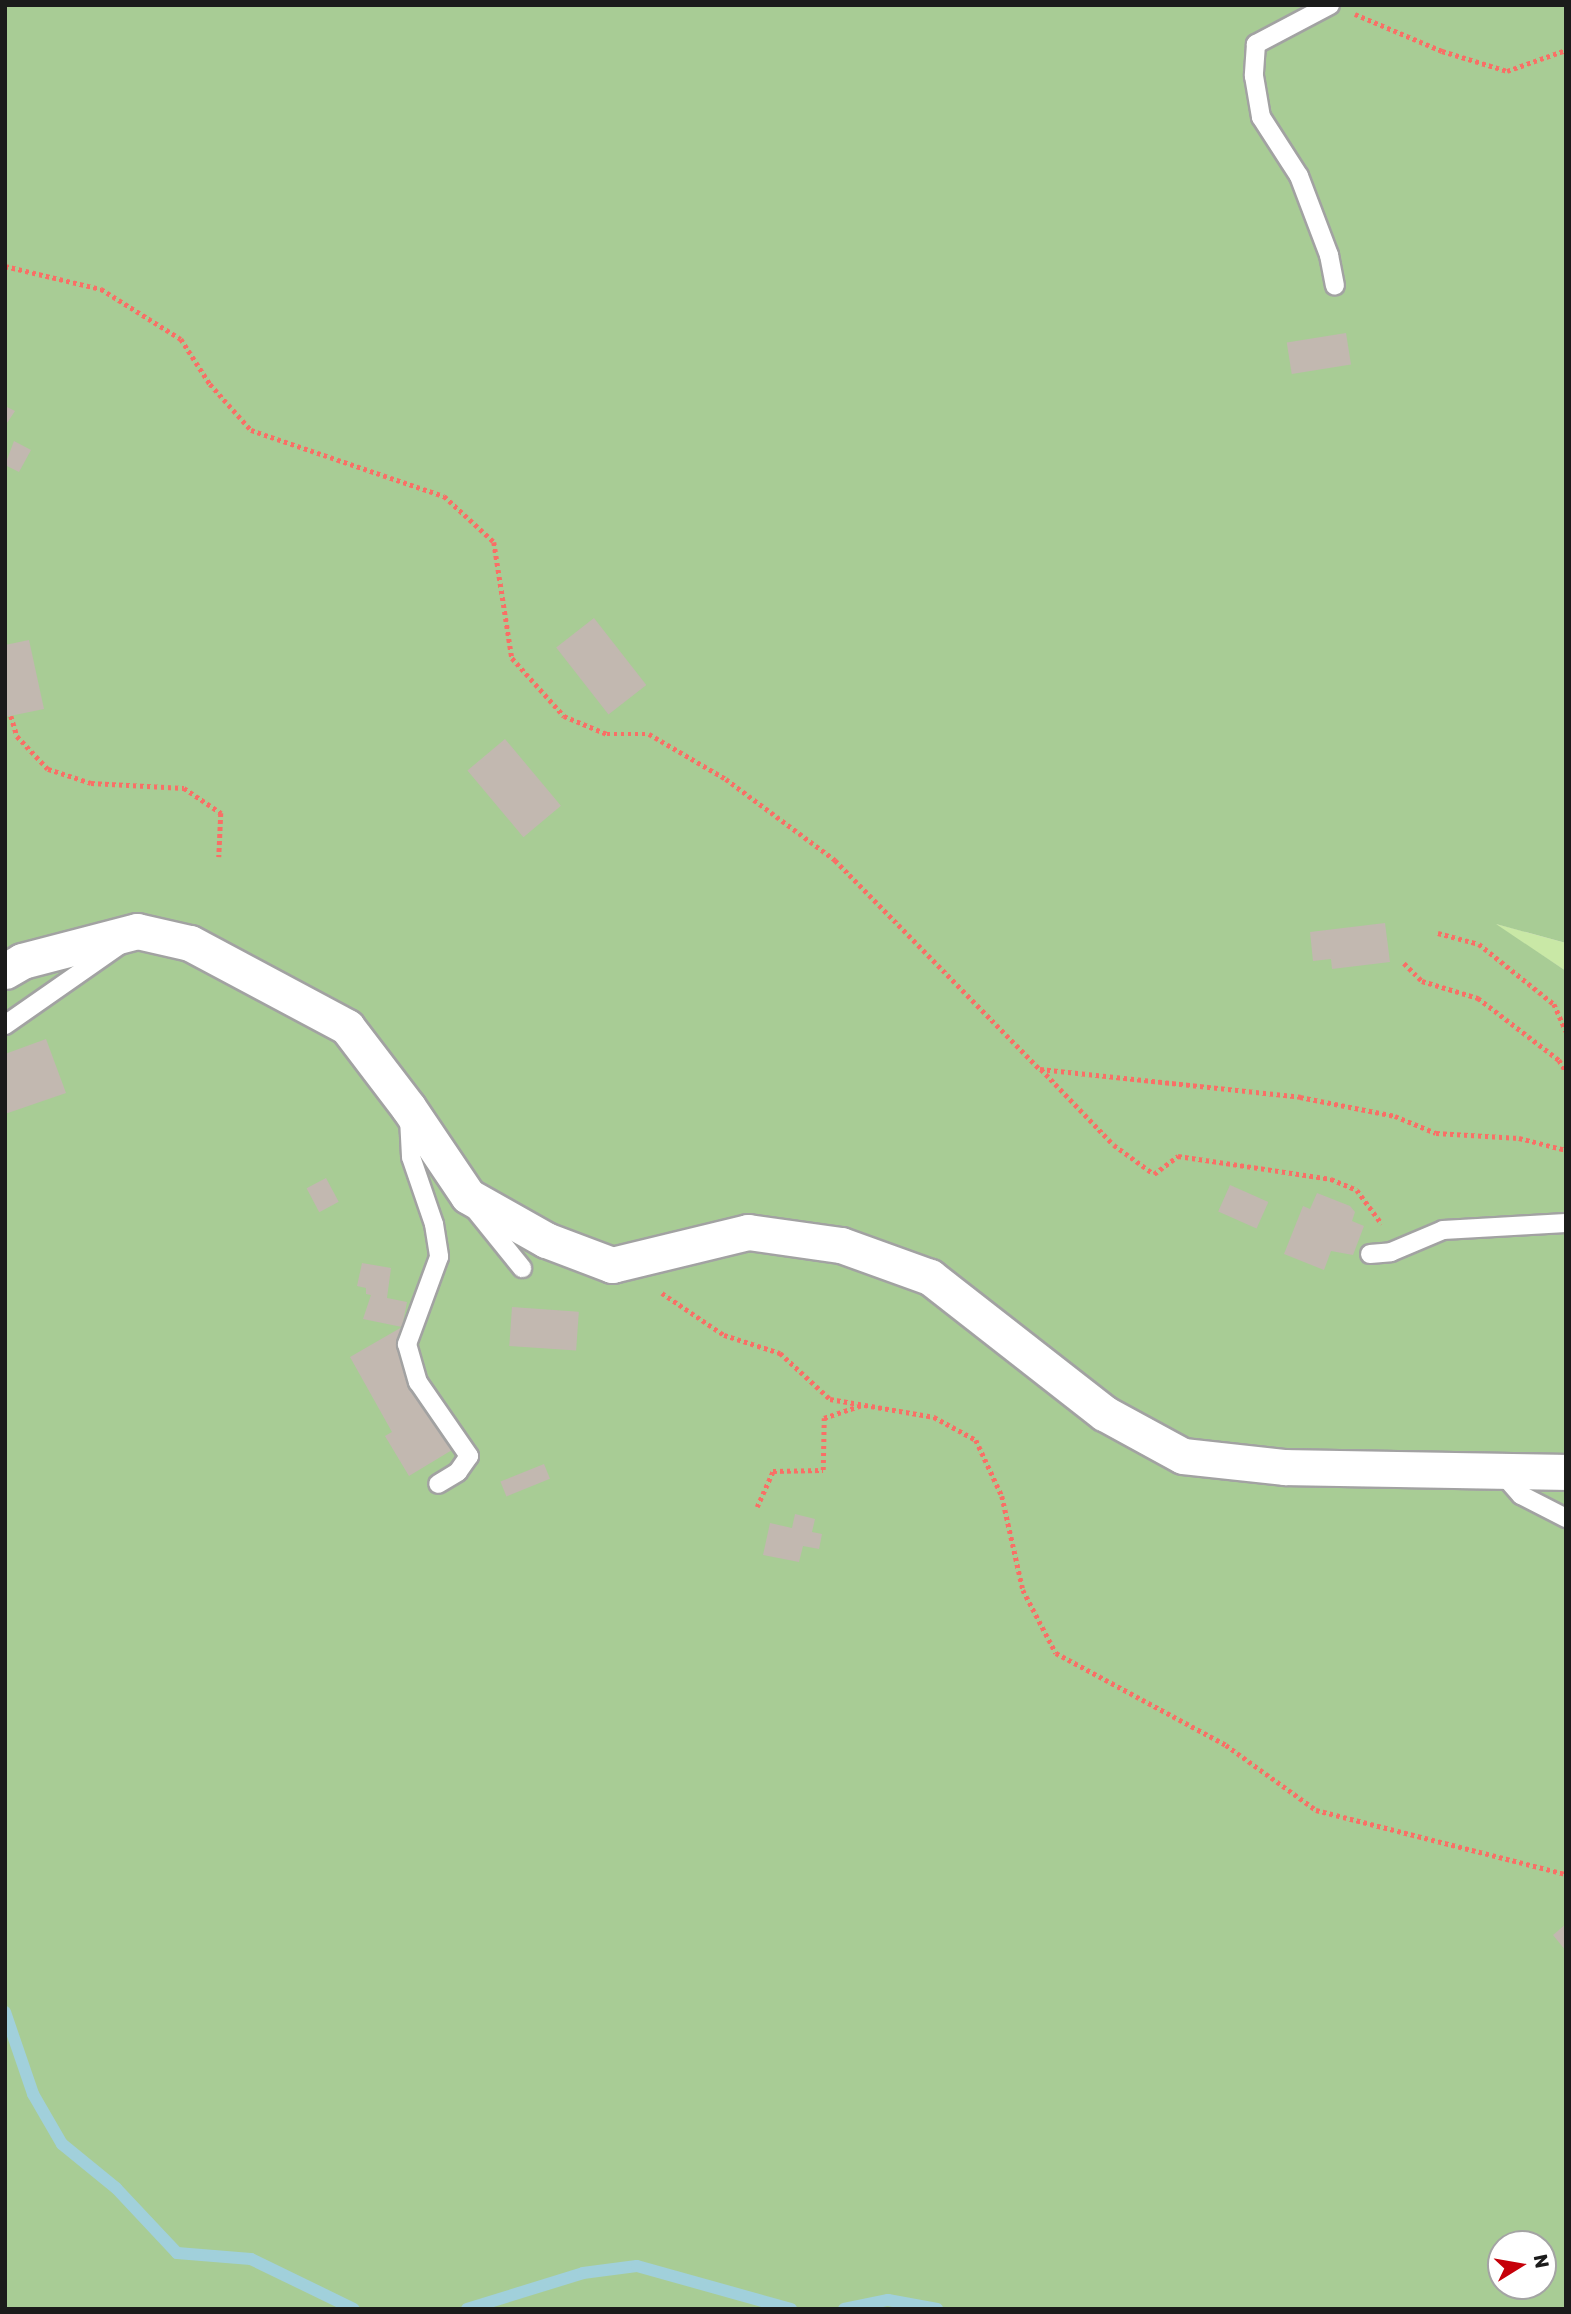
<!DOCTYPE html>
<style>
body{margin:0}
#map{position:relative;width:1571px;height:2314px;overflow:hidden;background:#ede8e1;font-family:Rubik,sans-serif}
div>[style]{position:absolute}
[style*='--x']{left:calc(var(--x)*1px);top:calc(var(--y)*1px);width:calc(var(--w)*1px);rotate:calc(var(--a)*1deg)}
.grass>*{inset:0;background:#c9e8a6}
.forest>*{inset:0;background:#a8cc95}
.stream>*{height:12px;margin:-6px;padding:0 6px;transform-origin:6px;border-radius:6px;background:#a1d0db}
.building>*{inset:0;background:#c2b8b0;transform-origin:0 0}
.path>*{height:4.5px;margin-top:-2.25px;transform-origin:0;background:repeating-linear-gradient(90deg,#f96f66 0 3.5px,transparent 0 7px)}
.roads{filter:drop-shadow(2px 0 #a2a2a2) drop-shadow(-2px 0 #a2a2a2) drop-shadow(0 2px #a2a2a2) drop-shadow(0 -2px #a2a2a2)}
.service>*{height:18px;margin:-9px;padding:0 9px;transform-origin:9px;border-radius:9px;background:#fff}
.minor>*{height:35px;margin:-17.5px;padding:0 17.5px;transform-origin:17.5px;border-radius:17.5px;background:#fff}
span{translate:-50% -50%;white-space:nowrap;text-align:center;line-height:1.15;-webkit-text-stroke:5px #fff;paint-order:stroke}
.frame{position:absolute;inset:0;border:7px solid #1b1b1b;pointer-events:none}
.north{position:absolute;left:1487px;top:2230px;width:70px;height:70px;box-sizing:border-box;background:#fff;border:2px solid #a4a4a4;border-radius:50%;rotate:79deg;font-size:19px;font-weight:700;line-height:28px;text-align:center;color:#1b1b1b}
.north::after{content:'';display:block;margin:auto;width:24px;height:32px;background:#c6010a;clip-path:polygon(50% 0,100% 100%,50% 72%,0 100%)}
</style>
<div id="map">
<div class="grass">
<div style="clip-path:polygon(1493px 923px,1566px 943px,1566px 971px)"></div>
</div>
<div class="forest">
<div style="clip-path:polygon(evenodd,5px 5px,1566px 5px,1566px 943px,1496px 924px,1566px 971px,1566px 2309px,5px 2309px,5px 5px,1501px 2244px,1543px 2244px,1543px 2286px,1501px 2286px,1501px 2244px)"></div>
</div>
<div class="stream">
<div style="--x:5;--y:2012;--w:87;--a:71.1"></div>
<div style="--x:33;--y:2094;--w:58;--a:59.9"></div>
<div style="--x:62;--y:2144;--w:70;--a:39.2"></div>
<div style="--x:116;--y:2188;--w:89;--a:46.8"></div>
<div style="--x:177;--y:2253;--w:74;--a:4.6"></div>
<div style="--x:251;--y:2259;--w:114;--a:25.9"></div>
<div style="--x:467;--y:2309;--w:121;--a:-17.2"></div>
<div style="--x:583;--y:2273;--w:54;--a:-7.4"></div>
<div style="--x:637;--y:2266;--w:160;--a:15.6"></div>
<div style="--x:844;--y:2309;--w:45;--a:-11.6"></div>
<div style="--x:888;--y:2300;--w:50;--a:10.4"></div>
</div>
<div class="building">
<div style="left:1346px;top:333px;width:32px;height:60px;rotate:81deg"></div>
<div style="clip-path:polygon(5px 406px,15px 411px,5px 426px)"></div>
<div style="clip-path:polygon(14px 441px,31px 450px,19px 472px,5px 465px)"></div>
<div style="left:594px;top:618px;width:85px;height:48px;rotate:52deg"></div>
<div style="clip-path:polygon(29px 640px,44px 709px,5px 717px,5px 645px)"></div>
<div style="left:505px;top:739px;width:87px;height:49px;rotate:50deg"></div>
<div style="clip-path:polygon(1385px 923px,1390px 962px,1332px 969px,1331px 959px,1313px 961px,1310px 932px)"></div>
<div style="clip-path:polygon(46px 1039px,66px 1093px,5px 1114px,5px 1054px)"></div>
<div style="left:326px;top:1178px;width:27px;height:22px;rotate:62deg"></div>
<div style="left:1230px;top:1185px;width:42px;height:29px;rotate:24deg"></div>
<div style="clip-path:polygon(1317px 1193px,1350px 1206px,1355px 1212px,1352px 1221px,1364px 1226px,1353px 1255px,1331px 1251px,1324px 1270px,1284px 1254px,1303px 1206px,1310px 1209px)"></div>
<div style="clip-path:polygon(362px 1263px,391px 1268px,387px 1298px,407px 1302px,402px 1327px,363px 1319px,371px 1295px,366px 1294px,366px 1288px,357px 1286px)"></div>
<div style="left:512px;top:1307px;width:67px;height:39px;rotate:4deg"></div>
<div style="clip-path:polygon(402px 1327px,401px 1364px,452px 1450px,409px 1476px,385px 1436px,392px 1432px,350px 1357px)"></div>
<div style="left:544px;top:1464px;width:16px;height:47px;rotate:68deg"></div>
<div style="clip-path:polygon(795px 1514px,815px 1519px,812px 1532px,822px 1534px,819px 1549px,803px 1546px,799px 1562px,763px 1555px,770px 1523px,792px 1528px)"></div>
<div style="clip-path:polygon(1566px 1924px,1566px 1951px,1553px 1935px)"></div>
</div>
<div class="path">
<div style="--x:1355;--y:14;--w:95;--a:23"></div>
<div style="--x:1442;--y:51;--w:68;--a:17.1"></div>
<div style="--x:1507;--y:71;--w:63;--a:-19.6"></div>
<div style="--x:5;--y:266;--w:99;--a:13.5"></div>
<div style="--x:101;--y:289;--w:94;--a:32"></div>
<div style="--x:181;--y:339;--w:54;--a:57.2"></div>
<div style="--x:210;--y:384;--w:62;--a:48.3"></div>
<div style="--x:251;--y:430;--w:204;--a:18.9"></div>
<div style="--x:444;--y:496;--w:68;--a:42.6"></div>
<div style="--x:494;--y:542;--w:117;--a:81.2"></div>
<div style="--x:512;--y:658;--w:78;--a:48.1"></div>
<div style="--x:564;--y:716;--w:47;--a:22.7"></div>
<div style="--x:607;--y:734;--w:42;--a:0"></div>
<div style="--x:649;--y:734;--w:89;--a:30.3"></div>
<div style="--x:726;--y:779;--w:136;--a:36.6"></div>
<div style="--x:835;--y:860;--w:293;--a:45.6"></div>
<div style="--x:1040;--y:1069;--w:262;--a:6.1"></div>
<div style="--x:1300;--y:1097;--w:97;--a:11.3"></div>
<div style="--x:1395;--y:1116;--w:44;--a:22.5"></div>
<div style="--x:1436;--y:1133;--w:83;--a:3.4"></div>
<div style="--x:1519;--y:1138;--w:49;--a:14.3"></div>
<div style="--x:11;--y:716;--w:21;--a:73"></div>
<div style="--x:17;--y:736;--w:45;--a:46.8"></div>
<div style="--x:48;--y:769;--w:45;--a:18"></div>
<div style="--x:91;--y:783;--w:93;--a:3.1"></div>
<div style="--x:184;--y:788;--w:45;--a:34"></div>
<div style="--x:221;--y:813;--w:44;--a:92.6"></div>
<div style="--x:1438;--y:933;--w:42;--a:15"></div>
<div style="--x:1479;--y:944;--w:96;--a:38.7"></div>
<div style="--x:1554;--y:1004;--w:30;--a:66"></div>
<div style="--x:1404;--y:963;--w:25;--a:45"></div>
<div style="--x:1422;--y:981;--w:59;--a:16.9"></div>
<div style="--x:1478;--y:998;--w:102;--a:37.4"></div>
<div style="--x:1559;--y:1060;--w:13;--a:58"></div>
<div style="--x:1041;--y:1069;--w:105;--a:46.2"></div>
<div style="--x:1114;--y:1145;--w:49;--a:35.9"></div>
<div style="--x:1154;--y:1174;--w:30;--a:-37"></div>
<div style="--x:1178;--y:1156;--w:155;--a:8.5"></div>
<div style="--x:1331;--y:1179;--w:28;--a:23"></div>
<div style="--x:1357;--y:1190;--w:42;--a:53.7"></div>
<div style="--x:662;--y:1293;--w:75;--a:34.1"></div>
<div style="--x:724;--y:1335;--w:59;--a:17.8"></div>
<div style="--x:780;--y:1353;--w:68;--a:42.6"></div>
<div style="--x:830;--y:1399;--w:106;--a:9.8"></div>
<div style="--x:934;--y:1417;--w:48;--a:28.7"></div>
<div style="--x:976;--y:1440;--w:62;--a:65.1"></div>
<div style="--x:1002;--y:1496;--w:96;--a:77.4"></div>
<div style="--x:1023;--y:1590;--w:71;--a:62.4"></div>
<div style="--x:1056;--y:1653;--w:193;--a:28.4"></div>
<div style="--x:1226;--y:1745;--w:111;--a:35.8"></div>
<div style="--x:1316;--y:1810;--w:258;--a:14.4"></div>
<div style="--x:757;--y:1507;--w:39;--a:-66"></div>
<div style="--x:773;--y:1471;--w:50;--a:-1.1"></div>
<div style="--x:823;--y:1470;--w:52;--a:-88.9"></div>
<div style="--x:824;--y:1418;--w:40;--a:-18.9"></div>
</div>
<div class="roads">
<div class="service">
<div style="--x:1330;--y:5;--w:84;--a:152.2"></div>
<div style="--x:1256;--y:44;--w:32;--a:94"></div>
<div style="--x:1254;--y:76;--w:42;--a:80.3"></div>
<div style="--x:1261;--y:117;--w:70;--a:57.2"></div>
<div style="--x:1299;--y:176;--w:85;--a:69.2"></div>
<div style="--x:1329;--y:255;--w:31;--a:79"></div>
<div style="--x:5;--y:1025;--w:141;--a:-34.9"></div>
<div style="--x:409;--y:1118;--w:39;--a:87"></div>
<div style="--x:411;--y:1157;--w:71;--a:71.1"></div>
<div style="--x:434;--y:1224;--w:33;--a:81"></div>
<div style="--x:439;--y:1257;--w:93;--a:110.2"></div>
<div style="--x:407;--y:1344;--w:40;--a:74"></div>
<div style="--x:418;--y:1382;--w:90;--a:55.4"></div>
<div style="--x:469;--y:1456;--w:19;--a:125"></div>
<div style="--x:458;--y:1472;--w:23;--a:149"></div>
<div style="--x:472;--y:1206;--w:80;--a:51.1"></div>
<div style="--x:1370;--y:1254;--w:21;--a:-5"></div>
<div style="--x:1391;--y:1252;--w:56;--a:-22.9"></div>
<div style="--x:1443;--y:1230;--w:123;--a:-3.3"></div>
<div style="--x:1500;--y:1471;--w:32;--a:49"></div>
<div style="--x:1521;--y:1495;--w:51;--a:27.1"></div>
</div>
<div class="minor">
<div style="--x:5;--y:971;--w:20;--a:-30"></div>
<div style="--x:22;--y:961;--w:119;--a:-14.6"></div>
<div style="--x:137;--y:931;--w:54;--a:12.8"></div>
<div style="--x:190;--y:943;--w:178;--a:28.1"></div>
<div style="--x:347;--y:1027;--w:101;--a:52.7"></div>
<div style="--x:408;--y:1107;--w:107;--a:56"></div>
<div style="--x:468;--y:1196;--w:90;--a:29.4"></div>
<div style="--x:546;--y:1240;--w:71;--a:20.7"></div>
<div style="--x:612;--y:1265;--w:140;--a:-13.6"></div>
<div style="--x:748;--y:1232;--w:94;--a:8"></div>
<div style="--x:841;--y:1245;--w:95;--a:19.8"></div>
<div style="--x:930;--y:1277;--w:221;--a:38"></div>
<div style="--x:1104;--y:1413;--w:90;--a:28.6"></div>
<div style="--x:1183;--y:1456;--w:103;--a:6.2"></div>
<div style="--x:1285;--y:1467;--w:281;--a:1"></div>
</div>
</div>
<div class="frame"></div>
<div class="north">N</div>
</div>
